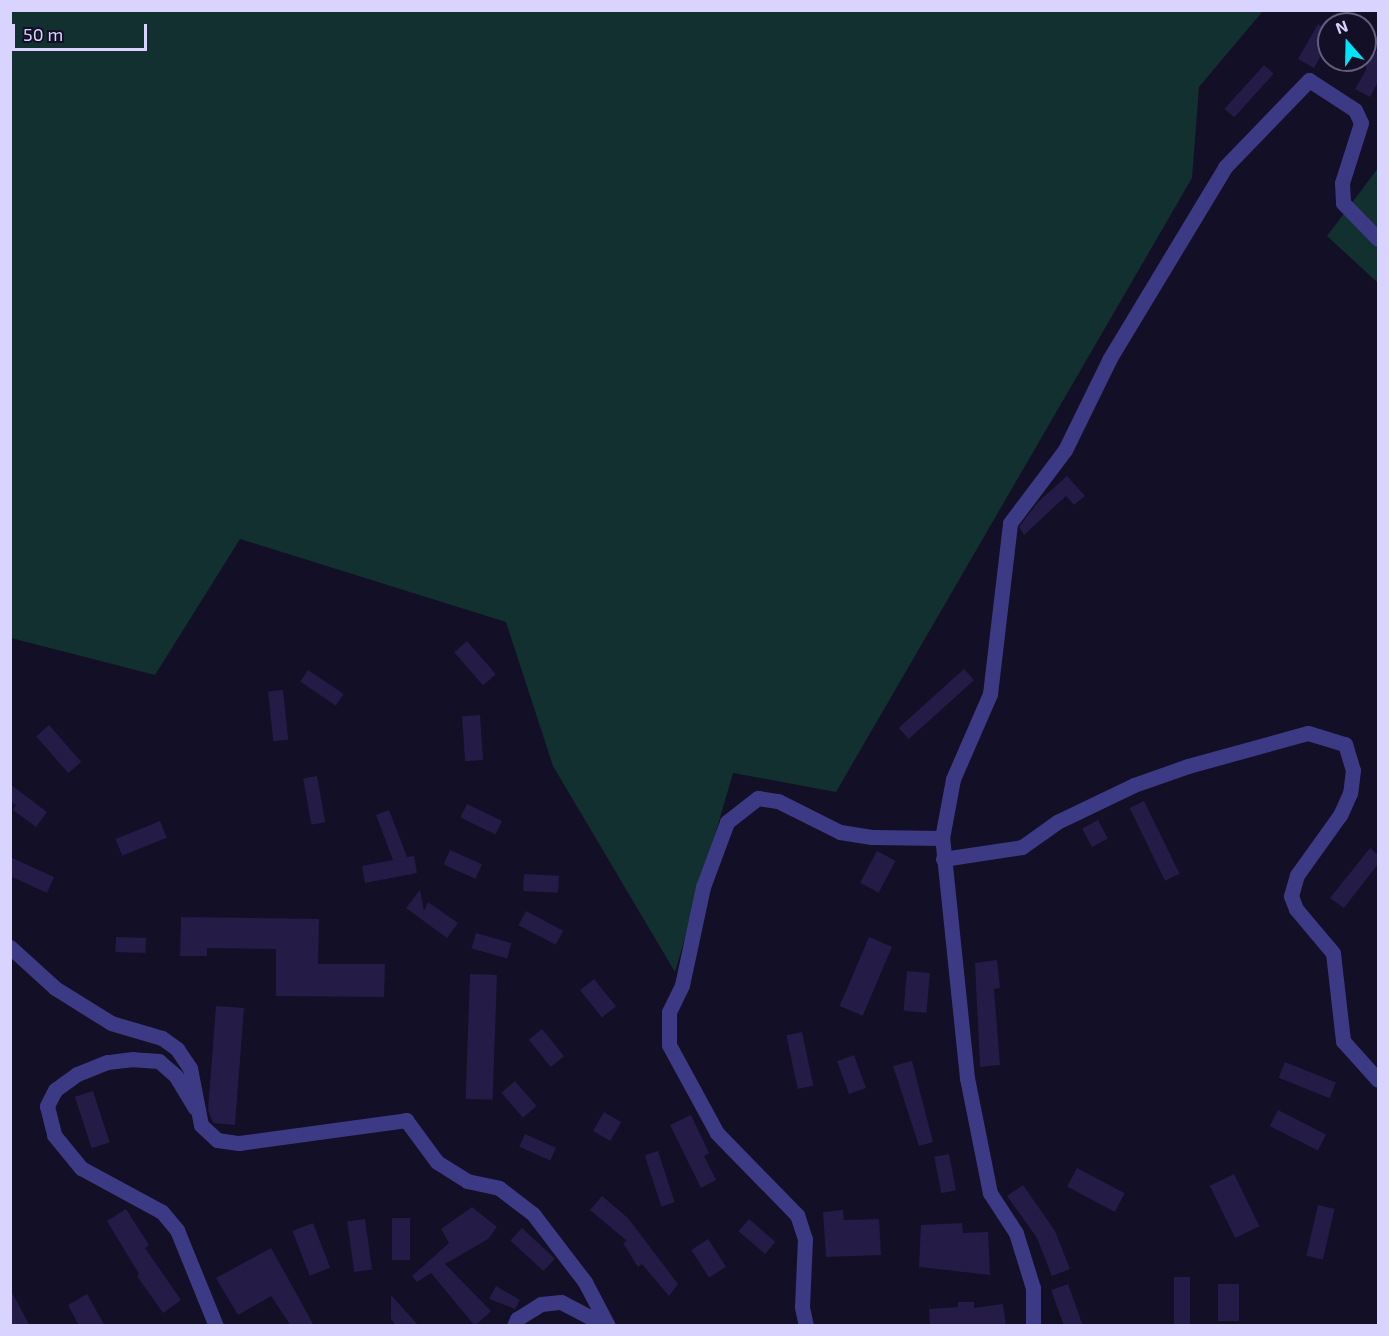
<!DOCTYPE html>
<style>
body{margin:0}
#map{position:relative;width:1389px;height:1336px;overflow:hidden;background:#130f26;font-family:"Exo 2",sans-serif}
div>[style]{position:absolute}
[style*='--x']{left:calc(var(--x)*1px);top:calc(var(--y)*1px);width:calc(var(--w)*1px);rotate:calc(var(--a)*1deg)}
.green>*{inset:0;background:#12302f}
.building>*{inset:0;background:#241b47;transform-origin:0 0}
.minor>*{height:15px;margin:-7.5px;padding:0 7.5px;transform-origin:7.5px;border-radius:7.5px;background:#3d3a85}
span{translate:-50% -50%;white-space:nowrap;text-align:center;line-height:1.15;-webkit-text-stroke:6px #130f26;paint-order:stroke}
.frame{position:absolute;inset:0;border:12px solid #d9d4ff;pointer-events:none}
.north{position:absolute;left:1317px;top:12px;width:60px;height:60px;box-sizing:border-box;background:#130f26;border:2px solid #625e7d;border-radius:50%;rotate:340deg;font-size:16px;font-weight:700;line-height:24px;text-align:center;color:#d9d4ff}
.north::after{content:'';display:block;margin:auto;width:21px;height:27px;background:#00e5ff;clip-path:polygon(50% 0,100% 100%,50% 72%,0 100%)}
.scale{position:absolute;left:12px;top:24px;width:135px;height:27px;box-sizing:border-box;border:3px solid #d9d4ff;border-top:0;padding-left:8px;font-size:18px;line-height:21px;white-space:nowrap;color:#d9d4ff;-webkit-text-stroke:4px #130f26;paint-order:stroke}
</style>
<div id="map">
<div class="green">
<div style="clip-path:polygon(10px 11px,1263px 11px,1199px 87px,1192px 178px,836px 792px,733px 773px,675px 972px,553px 766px,506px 622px,240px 539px,155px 675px,11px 638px)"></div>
<div style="clip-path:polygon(1378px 168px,1378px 283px,1327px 236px)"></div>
</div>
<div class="building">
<div style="clip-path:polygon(1318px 24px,1329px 30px,1329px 41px,1314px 68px,1298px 59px)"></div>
<div style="clip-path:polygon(1378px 48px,1378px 82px,1370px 97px,1355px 89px,1366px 70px,1365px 51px,1374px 56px)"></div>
<div style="left:1264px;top:65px;width:13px;height:59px;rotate:42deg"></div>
<div style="clip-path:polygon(1067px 476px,1085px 496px,1074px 505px,1066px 496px,1024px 535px,1019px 527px,1038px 502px)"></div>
<div style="left:467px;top:641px;width:44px;height:17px;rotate:49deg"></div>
<div style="left:964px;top:669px;width:15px;height:88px;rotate:48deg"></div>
<div style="left:308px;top:670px;width:43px;height:14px;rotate:34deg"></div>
<div style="left:283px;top:690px;width:50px;height:15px;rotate:84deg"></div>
<div style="left:480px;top:715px;width:45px;height:18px;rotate:86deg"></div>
<div style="left:49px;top:725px;width:49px;height:17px;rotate:49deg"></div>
<div style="left:317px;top:776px;width:47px;height:14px;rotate:80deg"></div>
<div style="clip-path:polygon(10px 784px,47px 812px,36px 827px,13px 810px,16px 805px,10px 801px)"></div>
<div style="left:1144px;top:801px;width:81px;height:16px;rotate:64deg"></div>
<div style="left:467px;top:804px;width:39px;height:15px;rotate:26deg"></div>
<div style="clip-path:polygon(389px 810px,407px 857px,414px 856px,417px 873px,365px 883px,362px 866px,393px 860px,376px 815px)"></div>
<div style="left:1098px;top:820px;width:21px;height:18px;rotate:62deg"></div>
<div style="left:160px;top:821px;width:18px;height:48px;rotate:68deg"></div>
<div style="clip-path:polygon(1370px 848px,1378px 855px,1378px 864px,1344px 908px,1330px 898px)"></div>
<div style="left:450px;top:850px;width:35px;height:16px;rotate:24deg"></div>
<div style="left:877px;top:851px;width:21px;height:36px;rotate:28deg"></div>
<div style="clip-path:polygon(10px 857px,54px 877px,47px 893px,10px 876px)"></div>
<div style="left:524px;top:874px;width:35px;height:17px;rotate:3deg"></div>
<div style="clip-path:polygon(420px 890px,424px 911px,428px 902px,458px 923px,447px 938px,406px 908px)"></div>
<div style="left:526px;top:911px;width:42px;height:16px;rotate:28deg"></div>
<div style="clip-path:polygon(181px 917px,319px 919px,318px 964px,385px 964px,384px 997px,276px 996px,276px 949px,207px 948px,207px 956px,180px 956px)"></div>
<div style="left:476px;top:933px;width:37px;height:16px;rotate:16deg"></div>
<div style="left:116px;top:937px;width:30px;height:15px;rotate:2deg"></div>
<div style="left:869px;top:937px;width:25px;height:75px;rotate:23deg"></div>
<div style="clip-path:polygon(997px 960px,1000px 988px,994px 989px,1000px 1065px,980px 1067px,975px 963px)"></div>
<div style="left:907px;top:971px;width:23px;height:40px;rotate:5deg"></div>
<div style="left:470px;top:974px;width:27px;height:125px;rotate:2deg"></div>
<div style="left:594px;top:979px;width:35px;height:18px;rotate:51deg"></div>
<div style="clip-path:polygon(216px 1006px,244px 1008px,235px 1125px,213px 1123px,208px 1110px)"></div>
<div style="left:542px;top:1029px;width:35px;height:17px;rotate:51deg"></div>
<div style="left:802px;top:1032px;width:55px;height:16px;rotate:78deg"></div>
<div style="left:854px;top:1055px;width:35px;height:18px;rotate:70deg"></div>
<div style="clip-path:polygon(912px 1061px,933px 1142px,919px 1146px,893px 1066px)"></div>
<div style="left:1285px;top:1062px;width:55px;height:17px;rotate:22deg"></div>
<div style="left:515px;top:1081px;width:33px;height:18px;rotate:49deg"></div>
<div style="left:93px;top:1091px;width:54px;height:19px;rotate:72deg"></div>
<div style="left:1278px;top:1110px;width:54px;height:18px;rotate:27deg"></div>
<div style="left:604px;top:1112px;width:20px;height:22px;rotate:30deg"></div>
<div style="clip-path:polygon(691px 1115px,709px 1153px,704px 1156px,716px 1180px,701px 1188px,670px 1125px)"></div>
<div style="left:525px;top:1134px;width:34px;height:14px;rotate:24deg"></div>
<div style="left:658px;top:1151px;width:54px;height:14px;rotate:72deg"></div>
<div style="left:949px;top:1154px;width:37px;height:15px;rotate:79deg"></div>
<div style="left:1077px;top:1168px;width:54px;height:21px;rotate:28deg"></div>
<div style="left:1234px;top:1174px;width:58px;height:27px;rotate:64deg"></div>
<div style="clip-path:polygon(1023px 1185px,1055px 1231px,1070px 1269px,1052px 1276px,1037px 1238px,1007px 1196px)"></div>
<div style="clip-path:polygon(602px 1196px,628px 1218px,678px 1284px,669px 1296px,642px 1264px,638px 1267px,623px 1243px,627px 1241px,590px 1210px)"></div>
<div style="left:1318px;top:1205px;width:17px;height:52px;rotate:13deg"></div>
<div style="clip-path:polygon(472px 1207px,497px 1227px,488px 1239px,445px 1264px,491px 1311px,475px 1326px,431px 1273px,417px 1282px,412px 1276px,449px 1243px,441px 1229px)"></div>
<div style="clip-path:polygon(126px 1209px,149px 1245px,145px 1248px,181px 1300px,163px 1313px,137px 1276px,139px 1274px,107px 1221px)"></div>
<div style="clip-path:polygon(843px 1210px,844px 1220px,879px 1219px,881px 1255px,826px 1257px,823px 1212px)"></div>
<div style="left:392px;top:1218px;width:18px;height:42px"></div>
<div style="left:365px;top:1219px;width:51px;height:18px;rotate:82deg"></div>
<div style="left:749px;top:1219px;width:35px;height:16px;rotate:41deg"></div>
<div style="left:313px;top:1223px;width:48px;height:22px;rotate:69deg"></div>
<div style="clip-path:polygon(962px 1223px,963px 1233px,988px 1232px,990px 1275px,919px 1267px,921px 1225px)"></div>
<div style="left:522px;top:1228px;width:45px;height:17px;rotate:43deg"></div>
<div style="left:708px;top:1239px;width:33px;height:20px;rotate:57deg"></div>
<div style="clip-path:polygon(271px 1248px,290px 1282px,314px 1326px,291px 1326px,271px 1296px,238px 1315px,216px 1278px)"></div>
<div style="left:1174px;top:1277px;width:16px;height:49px"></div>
<div style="clip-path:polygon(1068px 1284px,1083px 1326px,1064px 1326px,1051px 1290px)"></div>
<div style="left:1218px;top:1284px;width:21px;height:37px"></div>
<div style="clip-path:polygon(496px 1286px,520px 1300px,515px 1309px,489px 1299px)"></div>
<div style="clip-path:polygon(10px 1289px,30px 1326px,10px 1326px)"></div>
<div style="clip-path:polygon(87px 1294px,105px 1326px,79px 1326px,68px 1305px)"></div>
<div style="clip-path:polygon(391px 1295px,419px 1326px,396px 1326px,391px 1319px)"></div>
<div style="clip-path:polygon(958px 1302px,974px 1302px,974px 1308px,1003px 1304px,1006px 1326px,930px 1326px,929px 1309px,958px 1307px)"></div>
</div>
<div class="minor">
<div style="--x:943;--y:859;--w:80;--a:-8.6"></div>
<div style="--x:1022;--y:847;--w:43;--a:-35.5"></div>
<div style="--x:1057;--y:822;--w:85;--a:-25.7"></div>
<div style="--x:1134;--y:785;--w:57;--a:-19.4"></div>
<div style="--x:1188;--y:766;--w:124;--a:-15.4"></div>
<div style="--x:1308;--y:733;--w:39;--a:17"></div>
<div style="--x:1345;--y:744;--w:27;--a:73"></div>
<div style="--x:1353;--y:770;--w:23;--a:97"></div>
<div style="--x:1350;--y:793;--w:24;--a:114"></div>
<div style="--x:1340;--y:815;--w:74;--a:125.6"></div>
<div style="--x:1297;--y:875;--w:22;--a:106"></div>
<div style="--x:1291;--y:896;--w:14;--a:69"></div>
<div style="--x:1296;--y:909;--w:57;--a:49.9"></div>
<div style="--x:1333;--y:953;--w:89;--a:83.5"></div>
<div style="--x:1343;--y:1041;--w:52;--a:48.1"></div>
<div style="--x:10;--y:947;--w:61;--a:42.3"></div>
<div style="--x:55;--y:988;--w:66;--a:32"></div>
<div style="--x:111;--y:1023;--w:53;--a:16.4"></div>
<div style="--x:162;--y:1038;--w:19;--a:36"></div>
<div style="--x:177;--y:1049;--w:23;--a:56"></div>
<div style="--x:190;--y:1068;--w:58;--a:79.1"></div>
<div style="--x:201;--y:1125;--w:22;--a:43"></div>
<div style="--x:217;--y:1140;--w:22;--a:8"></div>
<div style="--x:239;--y:1143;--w:169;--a:-7.8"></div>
<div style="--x:406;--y:1120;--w:52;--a:53.6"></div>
<div style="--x:437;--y:1162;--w:36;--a:32"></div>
<div style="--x:467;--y:1181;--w:33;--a:12"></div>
<div style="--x:499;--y:1188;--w:43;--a:37.4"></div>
<div style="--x:533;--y:1214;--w:86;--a:52.6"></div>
<div style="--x:585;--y:1282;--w:50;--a:62.4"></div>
<div style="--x:195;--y:1108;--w:37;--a:-121"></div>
<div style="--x:176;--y:1076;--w:23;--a:-139"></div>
<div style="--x:159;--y:1061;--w:26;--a:-176"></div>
<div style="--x:133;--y:1059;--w:26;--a:173"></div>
<div style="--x:107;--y:1062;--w:32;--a:158"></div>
<div style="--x:77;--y:1074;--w:27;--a:144"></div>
<div style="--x:55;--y:1090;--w:18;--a:117"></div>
<div style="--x:47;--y:1106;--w:30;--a:76"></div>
<div style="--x:54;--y:1135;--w:43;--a:50.7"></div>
<div style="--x:81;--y:1168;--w:92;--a:28.5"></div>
<div style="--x:162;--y:1212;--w:23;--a:50"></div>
<div style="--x:177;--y:1230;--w:104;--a:67.9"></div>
<div style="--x:514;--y:1326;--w:8;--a:-67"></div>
<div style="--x:517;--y:1319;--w:28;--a:-32"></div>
<div style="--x:541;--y:1304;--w:20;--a:-6"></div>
<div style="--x:561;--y:1302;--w:52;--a:27.6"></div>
<div style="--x:806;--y:1326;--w:19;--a:-102"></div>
<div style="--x:802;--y:1307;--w:68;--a:-87.5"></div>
<div style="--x:805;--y:1239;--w:25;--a:-108"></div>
<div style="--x:797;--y:1215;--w:115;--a:-134.3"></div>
<div style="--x:717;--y:1133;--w:100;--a:-118.6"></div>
<div style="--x:669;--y:1045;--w:33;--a:-90"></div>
<div style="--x:669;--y:1012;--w:30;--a:-64"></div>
<div style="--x:682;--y:985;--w:100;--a:-77.9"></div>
<div style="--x:703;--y:887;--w:69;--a:-69.7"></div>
<div style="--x:727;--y:822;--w:39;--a:-38"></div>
<div style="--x:758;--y:798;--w:20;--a:9"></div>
<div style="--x:778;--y:801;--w:69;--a:26.6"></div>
<div style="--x:840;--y:832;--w:32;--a:9"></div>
<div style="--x:872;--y:837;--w:70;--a:0.8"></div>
<div style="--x:1033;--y:1326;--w:38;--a:-90"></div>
<div style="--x:1033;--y:1288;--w:58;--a:-107.2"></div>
<div style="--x:1016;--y:1233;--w:48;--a:-123"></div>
<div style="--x:990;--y:1193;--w:117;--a:-101.3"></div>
<div style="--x:967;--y:1078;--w:241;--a:-95.9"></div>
<div style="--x:942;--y:838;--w:60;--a:-79.4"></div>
<div style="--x:953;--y:779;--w:93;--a:-66.5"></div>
<div style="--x:990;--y:694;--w:172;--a:-83.3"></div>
<div style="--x:1010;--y:523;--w:91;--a:-53"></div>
<div style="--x:1065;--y:450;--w:102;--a:-63.9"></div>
<div style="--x:1110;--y:358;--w:223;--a:-58.9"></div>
<div style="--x:1225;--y:167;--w:121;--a:-46"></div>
<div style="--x:1309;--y:80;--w:55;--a:33.1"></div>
<div style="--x:1355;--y:110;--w:14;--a:65"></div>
<div style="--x:1361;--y:123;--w:63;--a:107.6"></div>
<div style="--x:1342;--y:183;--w:20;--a:87"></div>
<div style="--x:1343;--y:203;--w:50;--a:45.8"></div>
</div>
<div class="frame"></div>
<div class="north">N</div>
<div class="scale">50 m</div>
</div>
